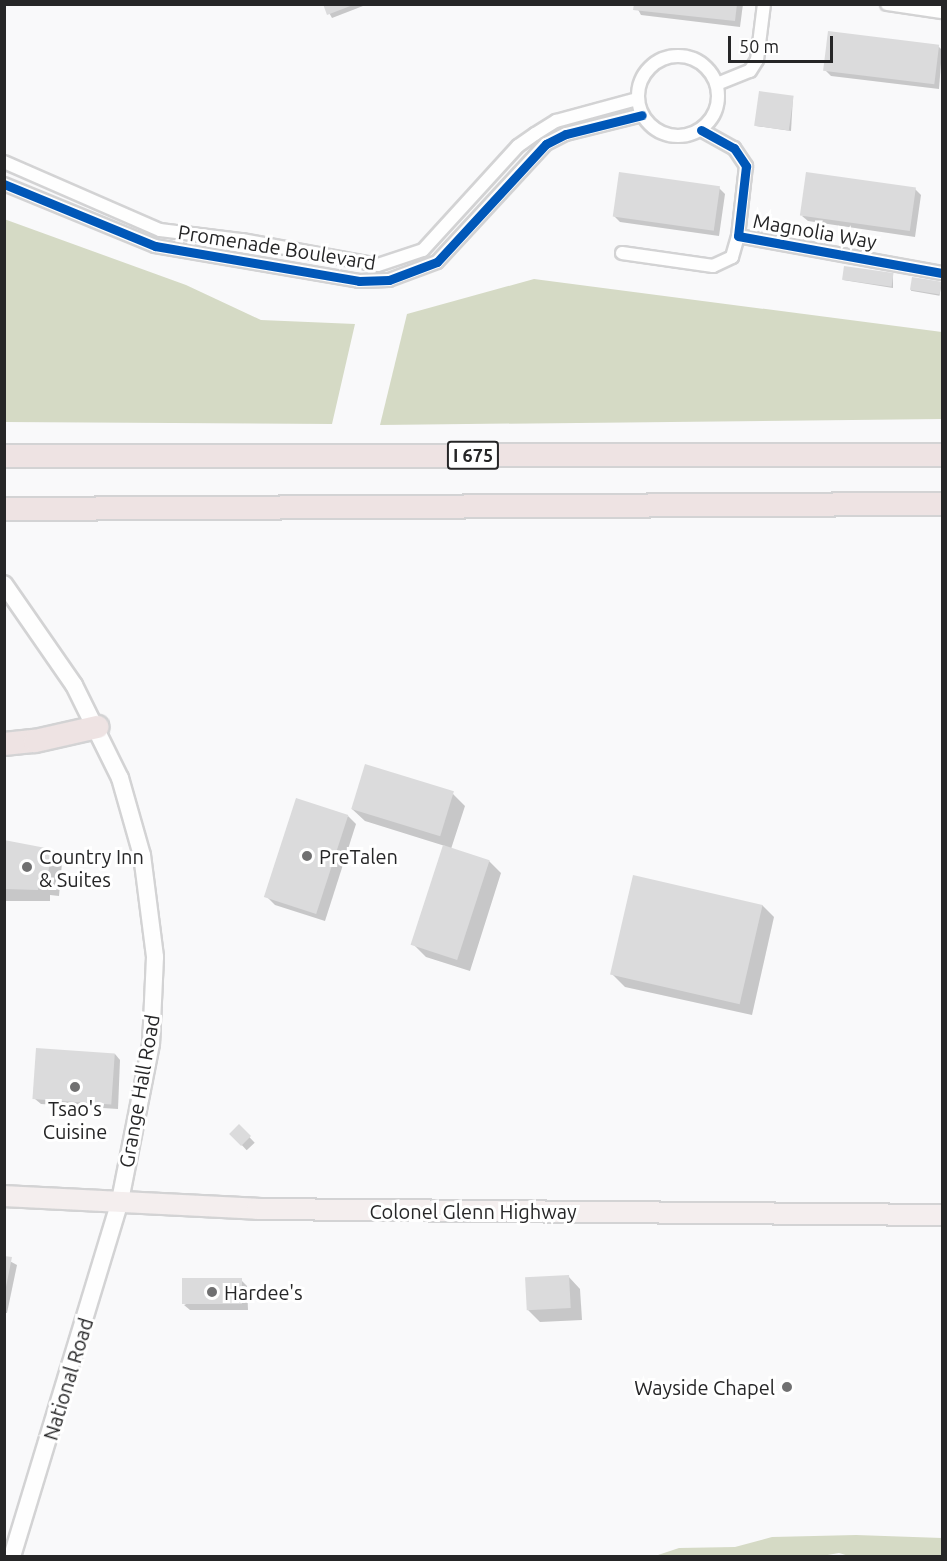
<!DOCTYPE html>
<style>
body{margin:0}
#map{position:relative;width:947px;height:1561px;overflow:hidden;background:#f9f9fa;font-family:Ubuntu,sans-serif}
div>[style]{position:absolute}
[style*='--x']{left:calc(var(--x)*1px);top:calc(var(--y)*1px);width:calc(var(--w)*1px);rotate:calc(var(--a)*1deg)}
.forest>*{inset:0;background:#d5dac5}
.shadow>*{inset:0;background:#0003;transform-origin:0 0}
.building>*{inset:0;background:#dbdbdc;transform-origin:0 0}
.roads{filter:drop-shadow(2px 0 #d3d3d4) drop-shadow(-2px 0 #d3d3d4) drop-shadow(0 2px #d3d3d4) drop-shadow(0 -2px #d3d3d4)}
.minor>*{height:12px;margin:-6px;padding:0 6px;transform-origin:6px;border-radius:6px;background:#fefefe}
.minor>.ring{margin:-6px;padding:0;box-sizing:content-box;background:none;border:12px solid #fefefe;border-radius:50%}
.secondary>*{height:16px;margin:-8px;padding:0 8px;transform-origin:8px;border-radius:8px;background:#fefefe}
.primary>*{height:20px;margin:-10px;padding:0 10px;transform-origin:10px;border-radius:10px;background:#f4eeee}
.motorway>*{height:22px;margin:-11px;padding:0 11px;transform-origin:11px;border-radius:11px;background:#eee3e3}
.cycleway>*{height:9px;margin:-4.5px;padding:0 4.5px;transform-origin:4.5px;border-radius:4.5px;background:#0057b8}
.dots>*{width:16px;height:16px;translate:-50% -50%;box-sizing:border-box;border:3px solid #fff;border-radius:50%}
span{translate:-50% -50%;white-space:nowrap;text-align:center;line-height:1.15;-webkit-text-stroke:6px #fff;paint-order:stroke}
.shield-label span{padding:2px 4px;background:#fff;border:2px solid;border-radius:4px;-webkit-text-stroke-width:0}
.shield-label{font-size:18px;color:#262627;font-weight:700}
.street-label{font-size:20px;color:#262627}
.poi-label{font-size:20px;color:#262627}
.left{translate:0 -50%;text-align:left}
.right{translate:-100% -50%;text-align:right}
.frame{position:absolute;inset:0;border:6px solid #262627;pointer-events:none}
.scale{position:absolute;left:728px;top:36px;width:105px;height:27px;box-sizing:border-box;border:3px solid #262627;border-top:0;padding-left:8px;font-size:18px;line-height:21px;white-space:nowrap;color:#262627;-webkit-text-stroke:4px #fff;paint-order:stroke}
</style>
<div id="map">
<div class="forest">
<div style="clip-path:polygon(4px 219px,186px 285px,261px 320px,355px 324px,332px 424px,5px 422px)"></div>
<div style="clip-path:polygon(534px 279px,942px 332px,942px 419px,380px 425px,407px 314px)"></div>
<div style="clip-path:polygon(856px 1535px,942px 1538px,942px 1556px,849px 1556px,839px 1553px,822px 1556px,655px 1556px,679px 1548px,735px 1547px,772px 1537px)"></div>
</div>
<div class="shadow">
<div style="clip-path:polygon(324px 4px,362px 4px,363px 6px,332px 18px)"></div>
<div style="clip-path:polygon(635px 4px,743px 4px,740px 27px,641px 15px)"></div>
<div style="clip-path:polygon(938px 46px,942px 50px,939px 89px,831px 76px,825px 70px)"></div>
<div style="clip-path:polygon(793px 97px,791px 131px,756px 126px)"></div>
<div style="clip-path:polygon(719px 188px,725px 194px,719px 236px,620px 222px,614px 216px)"></div>
<div style="clip-path:polygon(915px 189px,921px 195px,915px 237px,808px 221px,802px 216px)"></div>
<div style="clip-path:polygon(893px 275px,893px 288px,843px 280px)"></div>
<div style="left:913px;top:279px;width:29px;height:12px;rotate:10deg"></div>
<div style="clip-path:polygon(453px 794px,465px 806px,451px 849px,489px 861px,501px 873px,470px 971px,426px 957px,413px 944px,445px 846px,365px 821px,352px 809px)"></div>
<div style="clip-path:polygon(348px 816px,356px 824px,325px 921px,275px 905px,267px 897px)"></div>
<div style="clip-path:polygon(4px 844px,50px 851px,62px 863px,59px 896px,50px 895px,50px 901px,4px 901px)"></div>
<div style="clip-path:polygon(762px 905px,774px 917px,752px 1015px,625px 987px,613px 975px)"></div>
<div style="clip-path:polygon(115px 1054px,120px 1060px,118px 1109px,41px 1104px,35px 1099px)"></div>
<div style="left:239px;top:1126px;width:23px;height:11px;rotate:47deg"></div>
<div style="clip-path:polygon(4px 1258px,17px 1265px,7px 1313px,4px 1313px)"></div>
<div style="clip-path:polygon(568px 1276px,580px 1289px,582px 1320px,540px 1322px,528px 1310px)"></div>
<div style="clip-path:polygon(241px 1280px,247px 1286px,248px 1310px,190px 1310px,184px 1305px)"></div>
</div>
<div class="building">
<div style="clip-path:polygon(323px 4px,353px 4px,353px 5px,327px 15px)"></div>
<div style="clip-path:polygon(634px 4px,737px 4px,735px 21px,633px 10px)"></div>
<div style="left:828px;top:31px;width:112px;height:40px;rotate:7deg"></div>
<div style="left:759px;top:91px;width:35px;height:35px;rotate:8deg"></div>
<div style="left:619px;top:172px;width:102px;height:45px;rotate:8deg"></div>
<div style="left:806px;top:172px;width:111px;height:44px;rotate:8deg"></div>
<div style="left:844px;top:266px;width:50px;height:14px;rotate:8deg"></div>
<div style="left:912px;top:277px;width:30px;height:13px;rotate:9deg"></div>
<div style="left:365px;top:764px;width:93px;height:47px;rotate:17deg"></div>
<div style="left:296px;top:798px;width:55px;height:104px;rotate:18deg"></div>
<div style="clip-path:polygon(4px 840px,51px 849px,47px 885px,39px 884px,38px 890px,4px 889px)"></div>
<div style="left:443px;top:845px;width:49px;height:105px;rotate:18deg"></div>
<div style="left:633px;top:875px;width:133px;height:102px;rotate:13deg"></div>
<div style="left:36px;top:1048px;width:79px;height:51px;rotate:4deg"></div>
<div style="left:239px;top:1124px;width:17px;height:14px;rotate:45deg"></div>
<div style="clip-path:polygon(4px 1256px,12px 1257px,6px 1287px,4px 1287px)"></div>
<div style="left:569px;top:1275px;width:33px;height:44px;rotate:87deg"></div>
<div style="left:242px;top:1278px;width:26px;height:60px;rotate:90deg"></div>
</div>
<div class="roads">
<div class="minor">
<div style="--x:887;--y:4;--w:56;--a:8.3"></div>
<div class="ring" style="left:638px;top:56px;width:68px;height:68px"></div>
<div style="--x:717;--y:84;--w:35;--a:-22"></div>
<div style="--x:750;--y:71;--w:13;--a:-58"></div>
<div style="--x:757;--y:60;--w:56;--a:-82.9"></div>
<div style="--x:701;--y:130;--w:38;--a:29"></div>
<div style="--x:734;--y:148;--w:22;--a:56"></div>
<div style="--x:746;--y:166;--w:70;--a:96.5"></div>
<div style="--x:738;--y:236;--w:207;--a:10.3"></div>
<div style="--x:4;--y:162;--w:170;--a:23.6"></div>
<div style="--x:160;--y:230;--w:83;--a:7"></div>
<div style="--x:242;--y:240;--w:138;--a:10.4"></div>
<div style="--x:378;--y:265;--w:47;--a:-18.4"></div>
<div style="--x:423;--y:250;--w:141;--a:-47.6"></div>
<div style="--x:518;--y:146;--w:21;--a:-35"></div>
<div style="--x:535;--y:134;--w:25;--a:-32"></div>
<div style="--x:556;--y:121;--w:84;--a:-15.2"></div>
<div style="--x:4;--y:184;--w:163;--a:22.3"></div>
<div style="--x:155;--y:246;--w:207;--a:9.7"></div>
<div style="--x:359;--y:281;--w:30;--a:-2"></div>
<div style="--x:389;--y:280;--w:51;--a:-20.6"></div>
<div style="--x:437;--y:262;--w:161;--a:-47.3"></div>
<div style="--x:546;--y:144;--w:22;--a:-27"></div>
<div style="--x:566;--y:134;--w:78;--a:-14"></div>
<div style="--x:622;--y:253;--w:92;--a:8.1"></div>
<div style="--x:713;--y:266;--w:21;--a:-25"></div>
<div style="--x:732;--y:257;--w:22;--a:-74"></div>
</div>
<div class="secondary">
<div style="--x:4;--y:584;--w:123;--a:55.3"></div>
<div style="--x:74;--y:685;--w:104;--a:63.7"></div>
<div style="--x:120;--y:778;--w:80;--a:74.1"></div>
<div style="--x:142;--y:855;--w:103;--a:82.7"></div>
<div style="--x:155;--y:957;--w:87;--a:92.6"></div>
<div style="--x:151;--y:1044;--w:160;--a:101.2"></div>
<div style="--x:120;--y:1201;--w:371;--a:106.9"></div>
</div>
<div class="primary">
<div style="--x:4;--y:1196;--w:253;--a:2.9"></div>
<div style="--x:257;--y:1209;--w:685;--a:0.5"></div>
</div>
<div class="motorway">
<div style="--x:4;--y:456;--w:938;--a:-0.06"></div>
<div style="--x:4;--y:509;--w:938;--a:-0.31"></div>
<div style="--x:4;--y:744;--w:31;--a:-6"></div>
<div style="--x:35;--y:741;--w:64;--a:-12.7"></div>
</div>
</div>
<div class="cycleway">
<div style="--x:701;--y:130;--w:38;--a:29"></div>
<div style="--x:734;--y:148;--w:22;--a:56"></div>
<div style="--x:746;--y:166;--w:70;--a:96.5"></div>
<div style="--x:738;--y:236;--w:207;--a:10.3"></div>
<div style="--x:4;--y:184;--w:163;--a:22.3"></div>
<div style="--x:155;--y:246;--w:207;--a:9.7"></div>
<div style="--x:359;--y:281;--w:30;--a:-2"></div>
<div style="--x:389;--y:280;--w:51;--a:-20.6"></div>
<div style="--x:437;--y:262;--w:161;--a:-47.3"></div>
<div style="--x:546;--y:144;--w:22;--a:-27"></div>
<div style="--x:566;--y:134;--w:78;--a:-14"></div>
</div>
<div class="dots">
<div style="left:307px;top:856px;background:#707071"></div>
<div style="left:27px;top:867px;background:#707071"></div>
<div style="left:75px;top:1087px;background:#707071"></div>
<div style="left:212px;top:1292px;background:#707071"></div>
<div style="left:787px;top:1387px;background:#707071"></div>
</div>
<div class="shield-label">
<span style="left:473px;top:455px">I 675</span>
</div>
<div class="street-label">
<span style="left:815px;top:231px;rotate:10deg">Magnolia Way</span>
<span style="left:277px;top:247px;rotate:9deg">Promenade Boulevard</span>
<span style="left:139px;top:1091px;rotate:-80deg">Grange Hall Road</span>
<span style="left:473px;top:1211px">Colonel Glenn Highway</span>
<span style="left:68px;top:1379px;rotate:-73deg">National Road</span>
</div>
<div class="poi-label">
<span class="left" style="left:39px;top:868px">Country Inn<br>&amp; Suites</span>
<span class="left" style="left:319px;top:856px">PreTalen</span>
<span style="left:75px;top:1120px">Tsao's<br>Cuisine</span>
<span class="left" style="left:224px;top:1292px">Hardee's</span>
<span class="right" style="left:775px;top:1387px">Wayside Chapel</span>
</div>
<div class="frame"></div>
<div class="scale">50 m</div>
</div>
